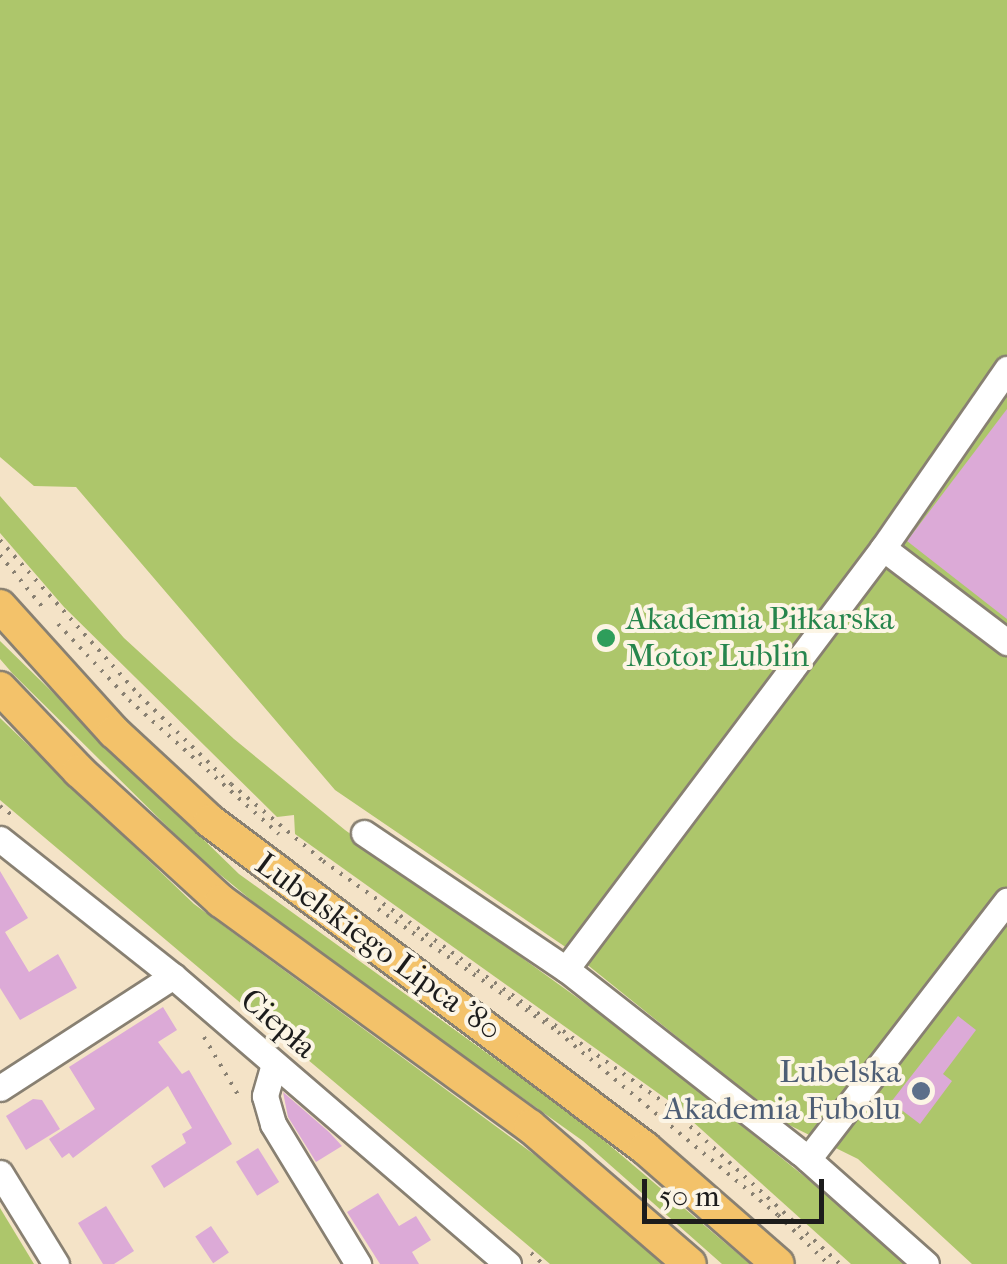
<!DOCTYPE html>
<meta charset="utf-8">
<style>
body{margin:0}
#map{position:relative;width:1007px;height:1264px;overflow:hidden;background:#f4e3c7;font-family:"IM FELL French Canon",serif}
div>[style]{position:absolute}
[style*='--x']{left:calc(var(--x)*1px);top:calc(var(--y)*1px);width:calc(var(--w)*1px);rotate:calc(var(--a)*1deg)}
.green>*{inset:0;background:#adc66b}
.building>*{inset:0;background:#dcaad7;transform-origin:0 0}
.path>*{height:4px;margin-top:-2px;transform-origin:0;background:repeating-linear-gradient(90deg,#888072 0 2.5px,transparent 0 10.5px)}
.roads{filter:drop-shadow(2px 0 #888072) drop-shadow(-2px 0 #888072) drop-shadow(0 2px #888072) drop-shadow(0 -2px #888072)}
.minor>*{height:25px;margin:-12.5px;padding:0 12.5px;transform-origin:12.5px;border-radius:12.5px;background:#fff}
.major>*{height:32px;margin:-16px;padding:0 16px;transform-origin:16px;border-radius:16px;background:#f3c26a}
.dots>*{width:28px;height:28px;translate:-50% -50%;box-sizing:border-box;border:5px solid #fcf5e5;border-radius:50%}
span{translate:-50% -50%;white-space:nowrap;text-align:center;line-height:1.15;-webkit-text-stroke:8px #fcf5e5;paint-order:stroke}
.leisure-label{font-size:32px;color:#27864d}
.left{translate:0 -50%;text-align:left}
.street-label{font-size:32px;color:#1c1c1c}
.service-label{font-size:32px;color:#4e5e75}
.right{translate:-100% -50%;text-align:right}
.scale{position:absolute;left:642px;top:1179px;width:182px;height:45px;box-sizing:border-box;border:5px solid #1c1c1c;border-top:0;padding-left:12px;font-size:30px;line-height:35px;white-space:nowrap;color:#1c1c1c;-webkit-text-stroke:8px #fcf5e5;paint-order:stroke}
</style>
<div id="map">
<div class="green">
<div style="clip-path:polygon(0 0,1007px 0,1007px 1264px,972px 1264px,858px 1159px,783px 1122px,564px 946px,335px 790px,76px 487px,34px 486px,0 457px)"></div>
<div style="clip-path:polygon(0 496px,124px 638px,234px 739px,345px 830px,629px 1035px,913px 1264px,851px 1264px,672px 1103px,295px 834px,294px 815px,277px 817px,64px 607px,0 533px)"></div>
<div style="clip-path:polygon(0 641px,239px 874px,581px 1121px,750px 1264px,722px 1264px,583px 1141px,294px 935px,195px 854px,13px 674px,0 659px)"></div>
<div style="clip-path:polygon(0 718px,194px 904px,547px 1164px,665px 1264px,550px 1264px,0 800px)"></div>
<div style="clip-path:polygon(0 1208px,34px 1264px,0 1264px)"></div>
</div>
<div class="building">
<div style="clip-path:polygon(1007px 409px,1007px 619px,907px 541px)"></div>
<div style="clip-path:polygon(0 871px,28px 918px,5px 932px,29px 972px,58px 954px,77px 988px,20px 1020px,0 988px)"></div>
<div style="clip-path:polygon(163px 1007px,177px 1030px,158px 1042px,182px 1074px,189px 1070px,232px 1144px,164px 1188px,151px 1166px,186px 1143px,182px 1134px,192px 1128px,168px 1086px,73px 1158px,69px 1153px,62px 1158px,49px 1139px,95px 1109px,69px 1067px)"></div>
<div style="clip-path:polygon(958px 1016px,976px 1030px,943px 1074px,952px 1081px,920px 1124px,891px 1102px)"></div>
<div style="clip-path:polygon(283px 1092px,329px 1132px,342px 1146px,316px 1162px,288px 1117px)"></div>
<div style="clip-path:polygon(33px 1099px,42px 1100px,60px 1129px,26px 1150px,6px 1116px)"></div>
<div style="left:258px;top:1148px;width:40px;height:26px;rotate:58deg"></div>
<div style="clip-path:polygon(378px 1193px,399px 1226px,416px 1216px,431px 1240px,412px 1252px,419px 1264px,380px 1264px,347px 1212px)"></div>
<div style="clip-path:polygon(106px 1206px,134px 1251px,114px 1264px,103px 1264px,78px 1223px)"></div>
<div style="left:211px;top:1226px;width:32px;height:19px;rotate:56deg"></div>
</div>
<div class="path">
<div style="--x:0;--y:540;--w:208;--a:48.1"></div>
<div style="--x:139;--y:695;--w:128;--a:44.1"></div>
<div style="--x:231;--y:784;--w:120;--a:39.9"></div>
<div style="--x:323;--y:861;--w:422;--a:35.3"></div>
<div style="--x:667;--y:1105;--w:235;--a:42.6"></div>
<div style="--x:0;--y:555;--w:70;--a:50.8"></div>
<div style="--x:58;--y:624;--w:104;--a:46.9"></div>
<div style="--x:129;--y:700;--w:201;--a:41.8"></div>
<div style="--x:0;--y:806;--w:15;--a:37"></div>
<div style="--x:378;--y:909;--w:218;--a:34.3"></div>
<div style="--x:558;--y:1032;--w:286;--a:39.8"></div>
<div style="--x:778;--y:1215;--w:70;--a:44.4"></div>
<div style="--x:204;--y:1037;--w:71;--a:59.5"></div>
<div style="--x:531;--y:1253;--w:16;--a:43"></div>
</div>
<div class="roads">
<div class="minor">
<div style="--x:883;--y:548;--w:156;--a:37.2"></div>
<div style="--x:364;--y:833;--w:244;--a:34"></div>
<div style="--x:566;--y:969;--w:298;--a:38.1"></div>
<div style="--x:801;--y:1153;--w:167;--a:41.6"></div>
<div style="--x:0;--y:839;--w:221;--a:38.4"></div>
<div style="--x:173;--y:976;--w:442;--a:40.7"></div>
<div style="--x:566;--y:969;--w:527;--a:-53.02"></div>
<div style="--x:883;--y:548;--w:218;--a:-55.3"></div>
<div style="--x:274;--y:1064;--w:33;--a:106"></div>
<div style="--x:265;--y:1096;--w:29;--a:74"></div>
<div style="--x:273;--y:1124;--w:164;--a:58.7"></div>
<div style="--x:0;--y:1088;--w:206;--a:-32.9"></div>
<div style="--x:808;--y:1159;--w:326;--a:-52.4"></div>
<div style="--x:0;--y:1173;--w:107;--a:58.4"></div>
</div>
<div class="major">
<div style="--x:0;--y:606;--w:170;--a:47.9"></div>
<div style="--x:114;--y:732;--w:131;--a:42.8"></div>
<div style="--x:210;--y:821;--w:544;--a:36.93"></div>
<div style="--x:645;--y:1148;--w:176;--a:41.1"></div>
<div style="--x:0;--y:688;--w:115;--a:46.4"></div>
<div style="--x:79;--y:771;--w:193;--a:42.5"></div>
<div style="--x:221;--y:901;--w:382;--a:36.1"></div>
<div style="--x:530;--y:1126;--w:211;--a:40.8"></div>
</div>
</div>
<div class="dots">
<div style="left:606px;top:638px;background:#2e9e5b"></div>
<div style="left:921px;top:1091px;background:#5c6f8a"></div>
</div>
<div class="leisure-label">
<span class="left" style="left:626px;top:638px">Akademia Piłkarska<br>Motor Lublin</span>
</div>
<div class="street-label">
<span style="left:378px;top:947px;rotate:36deg">Lubelskiego Lipca '80</span>
<span style="left:278px;top:1024px;rotate:41deg">Ciepła</span>
</div>
<div class="service-label">
<span class="right" style="left:901px;top:1091px">Lubelska<br>Akademia Fubolu</span>
</div>
<div class="scale">50 m</div>
</div>
